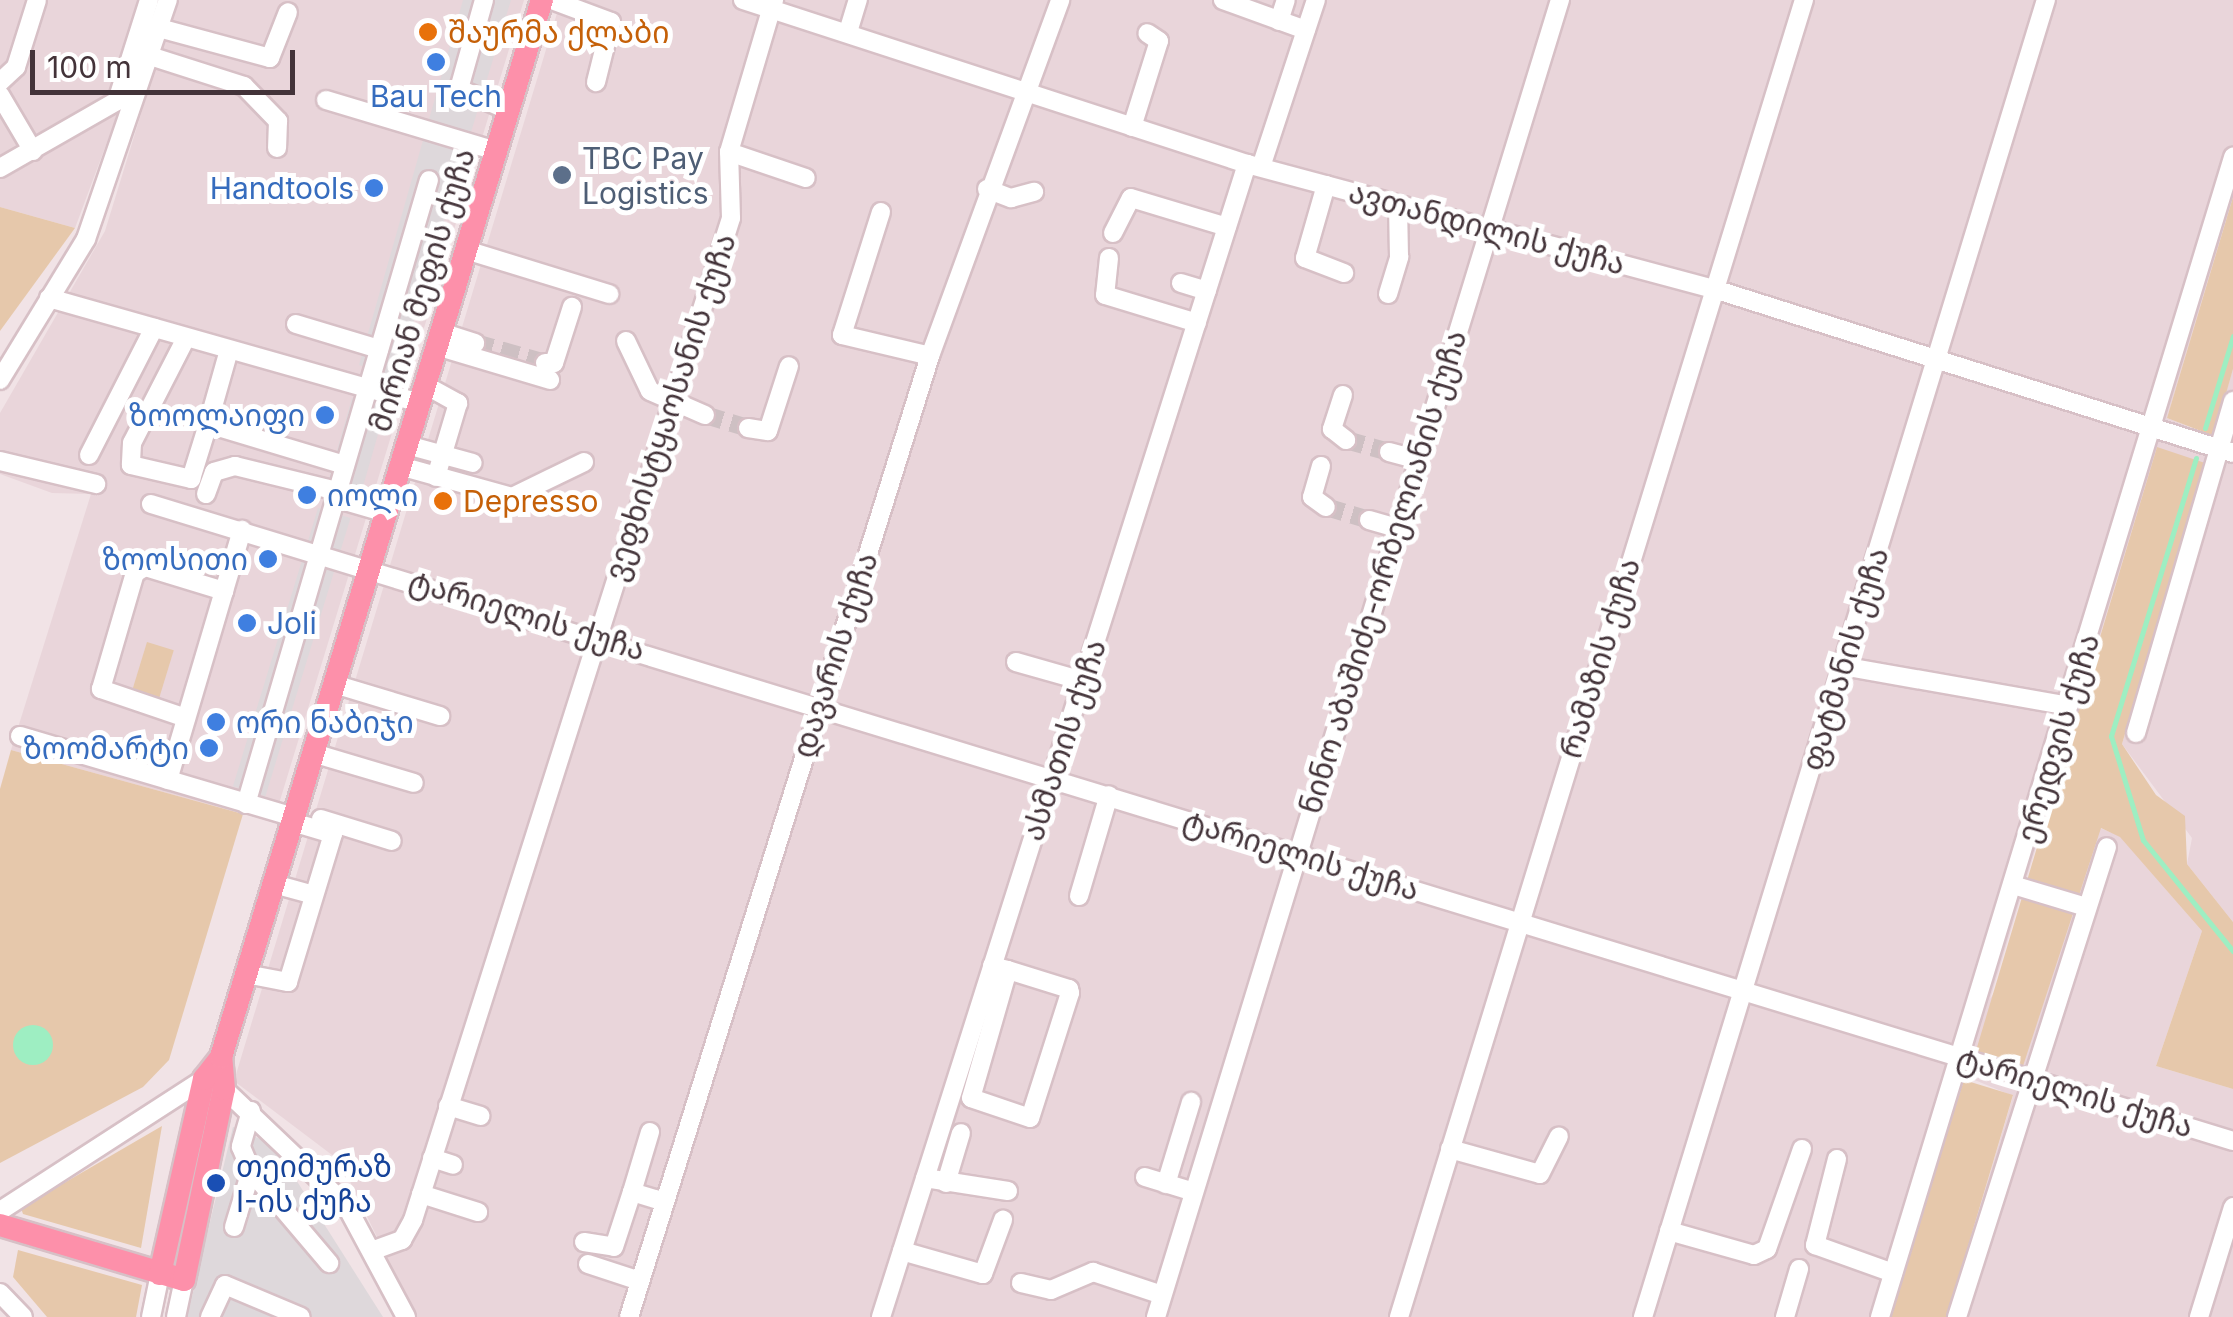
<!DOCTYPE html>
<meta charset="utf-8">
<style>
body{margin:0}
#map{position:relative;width:2233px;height:1317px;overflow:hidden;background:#f1e3e6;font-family:Inter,"Noto Sans Georgian",sans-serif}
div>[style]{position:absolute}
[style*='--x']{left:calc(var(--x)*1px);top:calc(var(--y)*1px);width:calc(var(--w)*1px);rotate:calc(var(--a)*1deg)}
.residential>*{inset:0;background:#e9d5da}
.green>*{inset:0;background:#e6c8ab;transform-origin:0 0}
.parking>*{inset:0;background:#ded8db;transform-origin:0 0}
.water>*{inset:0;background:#9eeec2}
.round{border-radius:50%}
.stream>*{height:5px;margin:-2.5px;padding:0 2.5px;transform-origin:2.5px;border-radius:2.5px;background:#9eeec2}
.minor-tunnel>*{height:18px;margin-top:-9px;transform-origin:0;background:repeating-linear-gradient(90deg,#cec0c3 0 18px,transparent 0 27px)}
.roads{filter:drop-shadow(2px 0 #d7c0c6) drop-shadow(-2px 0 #d7c0c6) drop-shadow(0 2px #d7c0c6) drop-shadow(0 -2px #d7c0c6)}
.minor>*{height:18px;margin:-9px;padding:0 9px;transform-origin:9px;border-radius:9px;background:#fff}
.major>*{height:22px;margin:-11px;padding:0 11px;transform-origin:11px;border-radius:11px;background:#fd90aa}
.dots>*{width:28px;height:28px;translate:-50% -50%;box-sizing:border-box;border:5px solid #fff;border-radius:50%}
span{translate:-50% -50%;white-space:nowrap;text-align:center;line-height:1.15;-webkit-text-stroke:10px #fff;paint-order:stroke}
.food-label{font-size:30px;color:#c56008}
.left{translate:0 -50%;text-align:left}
.shop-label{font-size:30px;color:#366cbe}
.right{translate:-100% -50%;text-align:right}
.service-label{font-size:30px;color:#4e5e75}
.street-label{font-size:30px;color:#433339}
.transit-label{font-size:30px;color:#164399}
.scale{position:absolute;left:30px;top:50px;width:265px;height:45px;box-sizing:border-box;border:5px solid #433339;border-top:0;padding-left:12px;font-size:30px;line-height:35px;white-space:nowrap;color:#433339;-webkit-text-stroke:8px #fff;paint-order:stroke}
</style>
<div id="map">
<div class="residential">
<div style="clip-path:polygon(0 0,160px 0,75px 228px,0 207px)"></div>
<div style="clip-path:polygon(176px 0,524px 0,278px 807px,249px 798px,243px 814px,11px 750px,91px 494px,52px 493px,0 474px,0 413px,105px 231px)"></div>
<div style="clip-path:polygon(561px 0,2233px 0,2233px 197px,2167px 418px,2213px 436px,2233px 369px,2233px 922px,2187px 864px,2192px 838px,2122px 744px,2205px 464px,2157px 448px,1990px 999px,2100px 828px,2120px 836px,2202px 931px,2156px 1066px,2233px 1089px,2233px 1317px,1947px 1317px,2013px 1096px,1970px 1078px,1889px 1317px,416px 1317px,340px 1161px,234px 1081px)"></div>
</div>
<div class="green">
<div style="clip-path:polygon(2233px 197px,2233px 369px,2214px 436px,2167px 418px)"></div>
<div style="clip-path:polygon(0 207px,75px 228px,0 331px)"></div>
<div style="clip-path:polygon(2157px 447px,2205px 463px,2122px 744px,2156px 795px,2185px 816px,2187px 864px,2233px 922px,2233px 1089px,2156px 1066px,2202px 931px,2120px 837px,2101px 828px,2022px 1069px,1975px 1054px)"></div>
<div style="left:147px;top:642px;width:28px;height:52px;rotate:17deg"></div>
<div style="clip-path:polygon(11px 750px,243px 814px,169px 1060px,143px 1087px,0 1163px,0 789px)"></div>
<div style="clip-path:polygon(1964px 1080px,2013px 1095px,1947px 1317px,1889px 1317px)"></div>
<div style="clip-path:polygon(162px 1126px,141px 1248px,23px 1214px,21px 1208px)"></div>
<div style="clip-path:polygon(18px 1250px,142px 1285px,136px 1317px,47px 1317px,13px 1277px)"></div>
</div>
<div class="parking">
<div style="clip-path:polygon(463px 0,511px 0,397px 377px,359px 365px)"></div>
<div style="left:352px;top:398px;width:35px;height:105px;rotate:16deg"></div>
<div style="left:318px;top:508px;width:34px;height:291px;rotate:17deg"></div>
<div style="clip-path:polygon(233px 1127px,274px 1145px,383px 1317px,187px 1317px)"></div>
</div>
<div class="water">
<div class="round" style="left:13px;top:1025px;width:40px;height:40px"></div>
</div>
<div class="stream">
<div style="--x:2205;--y:428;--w:96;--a:-73.1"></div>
<div style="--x:2196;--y:458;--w:291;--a:107"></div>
<div style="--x:2111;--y:736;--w:109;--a:72.9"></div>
<div style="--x:2143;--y:840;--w:143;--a:51"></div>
</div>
<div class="minor-tunnel">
<div style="--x:475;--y:343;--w:73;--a:15.9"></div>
<div style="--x:705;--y:415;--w:45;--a:16.8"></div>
<div style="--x:1346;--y:440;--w:45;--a:15.6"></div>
<div style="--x:1326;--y:507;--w:45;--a:16.8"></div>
</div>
<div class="roads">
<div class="minor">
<div style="--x:484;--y:0;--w:92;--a:105.7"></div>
<div style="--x:459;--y:89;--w:53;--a:23.2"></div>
<div style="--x:552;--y:0;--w:63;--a:20.4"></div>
<div style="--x:611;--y:22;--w:62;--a:104"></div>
<div style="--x:743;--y:0;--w:530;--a:18.02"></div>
<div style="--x:1247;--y:164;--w:483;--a:15"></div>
<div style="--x:1714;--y:289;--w:544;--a:17.54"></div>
<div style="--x:1223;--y:0;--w:88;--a:19.9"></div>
<div style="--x:1279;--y:21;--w:22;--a:-72"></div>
<div style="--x:159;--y:28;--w:115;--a:15.1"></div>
<div style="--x:270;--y:58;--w:49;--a:-68.6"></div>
<div style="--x:848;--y:32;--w:34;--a:-73"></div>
<div style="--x:150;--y:56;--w:99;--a:17.7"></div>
<div style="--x:244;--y:86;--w:49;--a:45.8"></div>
<div style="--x:278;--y:121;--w:27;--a:92"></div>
<div style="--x:0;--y:82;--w:22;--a:-43"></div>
<div style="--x:16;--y:67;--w:70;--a:-72.6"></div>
<div style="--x:0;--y:95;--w:65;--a:59.5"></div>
<div style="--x:326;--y:100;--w:177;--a:16.7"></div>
<div style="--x:1132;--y:127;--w:90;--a:-72.6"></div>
<div style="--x:1159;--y:41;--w:14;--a:-146"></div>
<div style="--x:729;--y:152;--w:81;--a:18.7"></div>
<div style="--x:1261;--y:167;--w:176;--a:-71.8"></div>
<div style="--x:0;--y:168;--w:135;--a:-29.8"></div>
<div style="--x:117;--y:101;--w:106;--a:-72.4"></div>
<div style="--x:1326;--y:185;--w:76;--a:106"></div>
<div style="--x:1305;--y:258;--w:42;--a:21"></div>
<div style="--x:987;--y:189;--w:26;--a:21"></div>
<div style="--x:1011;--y:198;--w:24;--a:-15"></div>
<div style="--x:881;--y:212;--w:129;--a:107.6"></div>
<div style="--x:842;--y:335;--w:90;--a:13.4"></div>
<div style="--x:1113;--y:233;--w:39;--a:-63"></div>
<div style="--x:1131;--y:198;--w:100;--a:16.8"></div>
<div style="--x:466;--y:250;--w:150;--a:17.1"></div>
<div style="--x:1109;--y:258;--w:37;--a:96"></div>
<div style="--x:1105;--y:295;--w:96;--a:16.9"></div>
<div style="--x:1181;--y:283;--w:27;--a:17"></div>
<div style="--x:1388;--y:294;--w:39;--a:-73"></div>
<div style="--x:1399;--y:257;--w:53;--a:-91.1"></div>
<div style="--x:49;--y:298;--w:385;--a:15.8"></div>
<div style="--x:296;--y:324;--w:87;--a:16.8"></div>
<div style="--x:441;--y:332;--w:36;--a:18"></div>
<div style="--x:186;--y:338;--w:118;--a:117.2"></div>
<div style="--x:132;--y:443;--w:22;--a:93"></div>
<div style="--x:131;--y:465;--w:62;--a:13.1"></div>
<div style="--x:191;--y:479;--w:58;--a:-72.8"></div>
<div style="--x:626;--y:341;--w:55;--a:64.4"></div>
<div style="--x:650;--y:391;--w:60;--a:23.6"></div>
<div style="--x:436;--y:346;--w:119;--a:16.6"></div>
<div style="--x:229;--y:350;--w:77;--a:105.8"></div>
<div style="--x:208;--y:424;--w:143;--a:16.7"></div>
<div style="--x:545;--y:363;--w:9;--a:0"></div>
<div style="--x:554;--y:363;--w:59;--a:-72.2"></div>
<div style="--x:0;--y:380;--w:165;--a:-58.6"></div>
<div style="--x:86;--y:239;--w:253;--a:-71.1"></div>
<div style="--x:425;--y:385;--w:38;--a:29"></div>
<div style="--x:458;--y:403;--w:77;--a:106.6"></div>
<div style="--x:1343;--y:395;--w:36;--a:108"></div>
<div style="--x:1332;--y:429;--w:18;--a:38"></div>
<div style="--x:748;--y:428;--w:20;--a:9"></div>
<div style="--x:768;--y:431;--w:68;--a:-72.1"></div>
<div style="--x:407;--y:445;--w:68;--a:15.3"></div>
<div style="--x:1389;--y:452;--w:30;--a:15"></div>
<div style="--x:89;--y:455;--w:143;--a:-62.9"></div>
<div style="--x:0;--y:461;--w:99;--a:13.5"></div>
<div style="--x:400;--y:466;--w:116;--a:15.5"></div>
<div style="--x:512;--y:497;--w:80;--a:-25.9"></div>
<div style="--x:1321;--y:466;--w:32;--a:106"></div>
<div style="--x:1312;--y:497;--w:17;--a:36"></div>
<div style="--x:206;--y:494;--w:23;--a:-70"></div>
<div style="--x:214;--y:472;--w:22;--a:-16"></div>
<div style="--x:235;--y:466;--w:105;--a:13.8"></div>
<div style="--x:335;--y:498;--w:53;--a:16.4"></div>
<div style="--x:151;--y:504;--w:2177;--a:17.01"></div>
<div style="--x:1369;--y:520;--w:29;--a:16"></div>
<div style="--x:1016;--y:662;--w:70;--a:15.8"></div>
<div style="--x:1842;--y:666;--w:230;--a:10"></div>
<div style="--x:334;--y:684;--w:111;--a:16.8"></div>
<div style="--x:186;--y:718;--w:90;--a:-161.2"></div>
<div style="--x:101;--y:689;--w:121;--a:-73.7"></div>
<div style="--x:135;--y:573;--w:12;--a:-31"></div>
<div style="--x:145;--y:567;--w:83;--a:16.9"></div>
<div style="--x:2136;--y:733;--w:346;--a:-73.7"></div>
<div style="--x:20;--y:736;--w:286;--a:16.5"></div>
<div style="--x:313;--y:753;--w:105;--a:16.5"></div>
<div style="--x:168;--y:780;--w:261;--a:-73.5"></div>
<div style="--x:246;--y:804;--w:650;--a:-73.66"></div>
<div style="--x:321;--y:819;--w:74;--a:17.2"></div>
<div style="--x:274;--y:884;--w:41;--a:15.4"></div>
<div style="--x:2013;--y:885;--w:76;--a:16.8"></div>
<div style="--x:1079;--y:896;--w:105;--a:-73.5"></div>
<div style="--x:992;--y:966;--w:16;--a:14"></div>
<div style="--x:1008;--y:970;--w:64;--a:17.3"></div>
<div style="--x:1069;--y:989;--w:4;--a:76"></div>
<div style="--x:1070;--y:993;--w:131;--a:107.7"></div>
<div style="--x:1030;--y:1118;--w:62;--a:-161.3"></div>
<div style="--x:971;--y:1098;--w:133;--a:-73.9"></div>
<div style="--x:246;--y:974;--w:43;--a:10.8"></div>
<div style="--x:288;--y:982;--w:155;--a:-73.1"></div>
<div style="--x:333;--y:834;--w:43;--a:-163.7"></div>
<div style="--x:224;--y:1089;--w:168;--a:43.6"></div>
<div style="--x:346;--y:1205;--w:127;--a:61.8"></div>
<div style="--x:448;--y:1106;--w:34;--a:17"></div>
<div style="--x:251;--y:1111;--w:37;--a:106"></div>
<div style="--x:241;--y:1147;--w:26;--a:67"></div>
<div style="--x:251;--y:1171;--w:121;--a:49.7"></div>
<div style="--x:650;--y:1132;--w:63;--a:106.7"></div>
<div style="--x:632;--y:1192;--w:34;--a:17"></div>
<div style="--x:1450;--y:1149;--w:93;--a:15.5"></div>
<div style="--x:1540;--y:1174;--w:42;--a:-63.4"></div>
<div style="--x:432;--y:1158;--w:22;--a:18"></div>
<div style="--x:1837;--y:1159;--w:89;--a:104.3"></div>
<div style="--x:1815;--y:1245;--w:83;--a:19.7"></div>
<div style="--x:1145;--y:1177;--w:51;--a:17"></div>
<div style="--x:925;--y:1178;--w:84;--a:8.9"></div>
<div style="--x:946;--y:1183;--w:52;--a:-73.3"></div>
<div style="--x:1166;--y:1184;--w:86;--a:-73"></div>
<div style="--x:421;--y:1194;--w:60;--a:17.5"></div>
<div style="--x:0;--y:1211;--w:243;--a:-32.9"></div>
<div style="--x:234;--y:1227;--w:59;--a:-73.1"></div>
<div style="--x:1669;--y:1231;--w:88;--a:15.8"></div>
<div style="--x:1754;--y:1255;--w:14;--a:-25"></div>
<div style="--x:1767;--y:1249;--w:106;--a:-70.7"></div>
<div style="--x:584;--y:1242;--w:30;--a:9"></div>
<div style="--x:614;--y:1247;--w:58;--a:-71.9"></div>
<div style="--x:377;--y:1249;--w:27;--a:-20"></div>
<div style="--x:402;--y:1240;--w:23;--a:-61"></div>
<div style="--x:413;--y:1220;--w:1051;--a:-72.39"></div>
<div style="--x:731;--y:218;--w:66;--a:-91.7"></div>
<div style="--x:729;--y:152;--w:159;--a:-73.5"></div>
<div style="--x:902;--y:1251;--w:84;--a:15.9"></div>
<div style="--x:983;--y:1274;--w:58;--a:-69.7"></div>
<div style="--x:588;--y:1264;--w:55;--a:18.1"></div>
<div style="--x:1021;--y:1283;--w:31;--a:13"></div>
<div style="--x:1051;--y:1290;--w:46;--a:-23.2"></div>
<div style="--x:1093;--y:1272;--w:73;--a:18.4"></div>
<div style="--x:0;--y:1293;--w:33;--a:46"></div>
<div style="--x:151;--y:1317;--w:44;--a:-78.2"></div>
<div style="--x:176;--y:1317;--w:38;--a:-78"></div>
<div style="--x:210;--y:1317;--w:35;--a:-65"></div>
<div style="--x:225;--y:1285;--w:82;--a:22.8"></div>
<div style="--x:629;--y:1317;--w:1007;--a:-72.61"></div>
<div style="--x:930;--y:356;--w:379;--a:-69.9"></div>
<div style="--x:881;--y:1317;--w:1210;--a:-72.39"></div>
<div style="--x:1156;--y:1317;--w:1378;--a:-72.95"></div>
<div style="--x:1399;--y:1317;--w:1378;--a:-72.91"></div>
<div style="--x:1643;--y:1317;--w:1377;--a:-72.99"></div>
<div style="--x:1785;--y:1317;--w:50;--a:-73.7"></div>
<div style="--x:1880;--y:1317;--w:1213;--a:-73.07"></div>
<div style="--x:1957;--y:1317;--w:493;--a:-72.3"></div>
<div style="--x:2199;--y:1317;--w:115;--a:-72.8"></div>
</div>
<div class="major">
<div style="--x:0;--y:1225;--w:192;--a:16.6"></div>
<div style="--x:184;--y:1280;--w:195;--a:-78.2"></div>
<div style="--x:224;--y:1089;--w:32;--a:-95"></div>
<div style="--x:160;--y:1274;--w:200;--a:-77.3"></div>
<div style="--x:204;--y:1079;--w:28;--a:-52"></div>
<div style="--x:221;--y:1057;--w:1105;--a:-73.11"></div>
</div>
</div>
<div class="dots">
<div style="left:428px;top:32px;background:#e8710a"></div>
<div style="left:436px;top:62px;background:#3f7fe0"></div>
<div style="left:562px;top:175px;background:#5c6f8a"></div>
<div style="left:374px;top:188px;background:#3f7fe0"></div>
<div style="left:325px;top:415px;background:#3f7fe0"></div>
<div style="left:307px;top:495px;background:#3f7fe0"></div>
<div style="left:443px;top:501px;background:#e8710a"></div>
<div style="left:268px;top:559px;background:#3f7fe0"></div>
<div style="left:247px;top:623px;background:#3f7fe0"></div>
<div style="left:216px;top:722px;background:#3f7fe0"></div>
<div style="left:209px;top:748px;background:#3f7fe0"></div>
<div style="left:216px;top:1183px;background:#1a4fb4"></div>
</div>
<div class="food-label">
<span class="left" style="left:448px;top:32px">შაურმა ქლაბი</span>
<span class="left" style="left:463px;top:501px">Depresso</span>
</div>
<div class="shop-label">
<span style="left:436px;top:96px">Bau Tech</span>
<span class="right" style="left:354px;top:188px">Handtools</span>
<span class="right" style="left:305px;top:415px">ზოოლაიფი</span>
<span class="left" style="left:327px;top:495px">იოლი</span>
<span class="right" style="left:248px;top:559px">ზოოსითი</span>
<span class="left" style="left:267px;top:623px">Joli</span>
<span class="left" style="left:236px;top:722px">ორი ნაბიჯი</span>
<span class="right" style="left:189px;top:748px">ზოომარტი</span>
</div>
<div class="service-label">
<span class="left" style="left:582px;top:175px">TBC Pay<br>Logistics</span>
</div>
<div class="street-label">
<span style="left:1487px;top:228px;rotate:15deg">ავთანდილის ქუჩა</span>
<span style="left:422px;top:290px;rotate:-73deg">მირიან მეფის ქუჩა</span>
<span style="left:670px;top:407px;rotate:-72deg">ვეფხისტყაოსანის ქუჩა</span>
<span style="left:1383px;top:572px;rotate:-73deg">ნინო აბაშიძე-ორბელიანის ქუჩა</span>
<span style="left:527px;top:615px;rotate:17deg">ტარიელის ქუჩა</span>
<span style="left:835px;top:655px;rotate:-72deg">დავარის ქუჩა</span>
<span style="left:1600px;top:658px;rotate:-73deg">რამაზის ქუჩა</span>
<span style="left:1845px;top:659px;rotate:-73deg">ფატმანის ქუჩა</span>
<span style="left:2058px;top:738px;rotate:-73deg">ერედვის ქუჩა</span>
<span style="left:1064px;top:740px;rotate:-72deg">ასმათის ქუჩა</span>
<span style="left:1301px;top:855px;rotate:17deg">ტარიელის ქუჩა</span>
<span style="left:2075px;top:1092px;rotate:17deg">ტარიელის ქუჩა</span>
</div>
<div class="transit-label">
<span class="left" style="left:236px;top:1183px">თეიმურაზ<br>I-ის ქუჩა</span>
</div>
<div class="scale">100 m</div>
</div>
